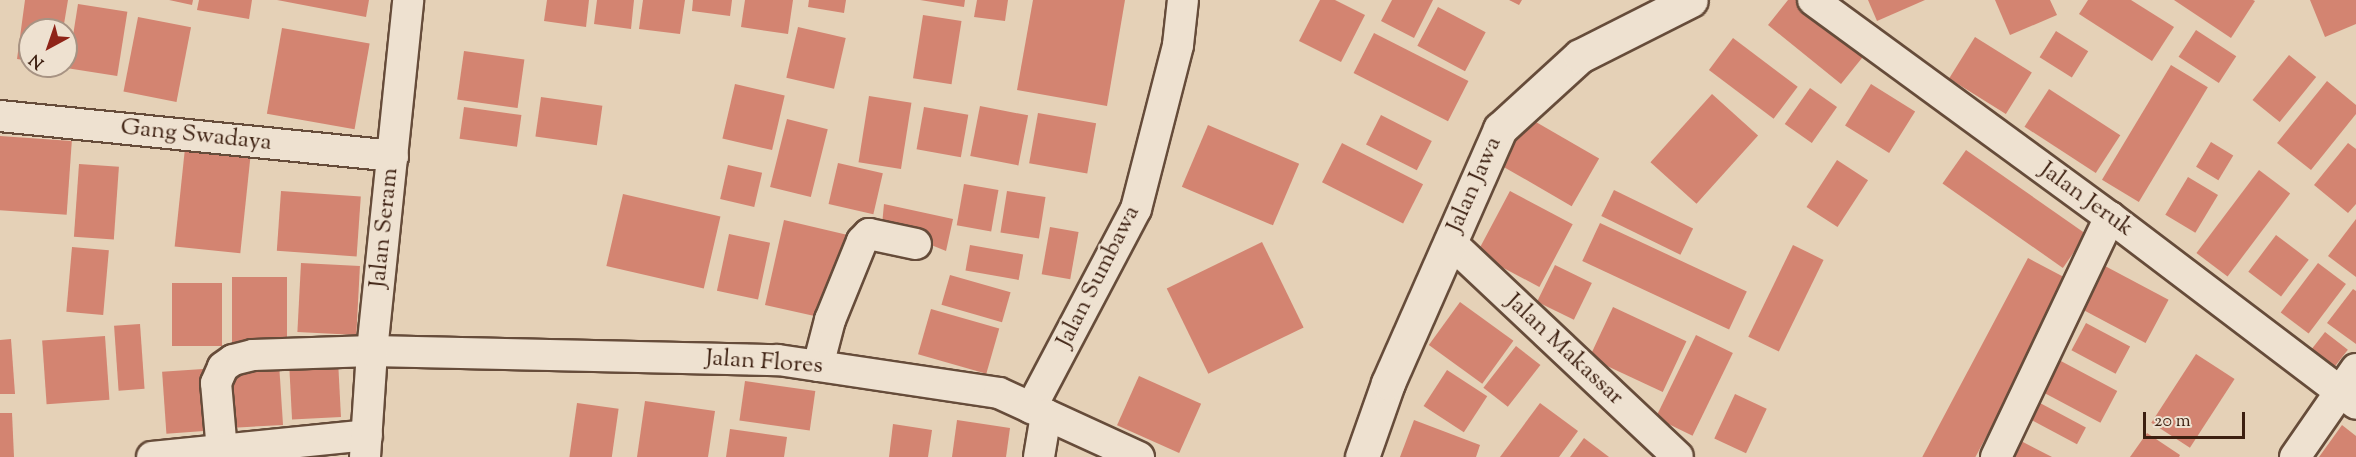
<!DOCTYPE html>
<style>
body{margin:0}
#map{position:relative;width:2356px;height:457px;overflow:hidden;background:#e5d1b7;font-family:"Sorts Mill Goudy",serif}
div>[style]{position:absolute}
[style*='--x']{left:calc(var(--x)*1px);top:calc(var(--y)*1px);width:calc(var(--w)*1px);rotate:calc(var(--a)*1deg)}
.building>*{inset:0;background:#d38471;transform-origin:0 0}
.roads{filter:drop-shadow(2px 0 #664c3a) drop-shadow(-2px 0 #664c3a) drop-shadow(0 2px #664c3a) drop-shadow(0 -2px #664c3a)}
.street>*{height:30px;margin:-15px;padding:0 15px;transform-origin:15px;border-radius:15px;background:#eee1d0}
.secondary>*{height:33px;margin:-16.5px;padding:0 16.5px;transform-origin:16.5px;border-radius:16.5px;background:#eee1d0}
span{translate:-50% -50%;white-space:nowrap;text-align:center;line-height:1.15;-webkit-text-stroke:4.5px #eee1d0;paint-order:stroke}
.street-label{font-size:24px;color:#3c1f10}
.north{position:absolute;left:18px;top:18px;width:60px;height:60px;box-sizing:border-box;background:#eee1d0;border:2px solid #a79383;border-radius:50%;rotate:220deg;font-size:16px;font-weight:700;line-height:24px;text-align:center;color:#3c1f10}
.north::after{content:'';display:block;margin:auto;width:21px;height:27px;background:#8f2418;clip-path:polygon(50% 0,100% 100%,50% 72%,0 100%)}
.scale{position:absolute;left:2143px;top:412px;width:102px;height:27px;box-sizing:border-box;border:3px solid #3c1f10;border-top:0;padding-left:8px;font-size:18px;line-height:21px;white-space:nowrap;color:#3c1f10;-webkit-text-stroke:4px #eee1d0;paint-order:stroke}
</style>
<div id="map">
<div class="building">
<div style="clip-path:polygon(25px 0,68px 0,63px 30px,30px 30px,30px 61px,17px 59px)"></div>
<div style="clip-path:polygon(169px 0,193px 0,192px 5px)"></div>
<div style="clip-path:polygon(199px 0,252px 0,249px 19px,197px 10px)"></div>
<div style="clip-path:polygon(277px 0,369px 0,366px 17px)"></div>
<div style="clip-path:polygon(547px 0,589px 0,586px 27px,544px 21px)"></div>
<div style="clip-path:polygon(597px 0,634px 0,631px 29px,594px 24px)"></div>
<div style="clip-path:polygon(643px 0,685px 0,680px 34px,639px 29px)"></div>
<div style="clip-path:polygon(693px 0,732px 0,730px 16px,692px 11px)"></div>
<div style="clip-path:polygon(745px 0,793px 0,788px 34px,741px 27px)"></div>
<div style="clip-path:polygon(809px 0,846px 0,844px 13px,808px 7px)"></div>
<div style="clip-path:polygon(920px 0,965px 0,964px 7px)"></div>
<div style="clip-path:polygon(977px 0,1008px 0,1005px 21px,974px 17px)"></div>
<div style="clip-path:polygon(1033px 0,1125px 0,1107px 106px,1017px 90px)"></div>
<div style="clip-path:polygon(1320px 0,1335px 0,1365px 15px,1341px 62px,1299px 41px)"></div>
<div style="clip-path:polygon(1392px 0,1433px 0,1414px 38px,1381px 21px)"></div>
<div style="clip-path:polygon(1509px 0,1522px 0,1519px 5px)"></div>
<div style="clip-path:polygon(1788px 0,1800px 0,1866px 53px,1841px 84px,1768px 25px)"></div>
<div style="clip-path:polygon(1868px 0,1925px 0,1877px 21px)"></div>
<div style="clip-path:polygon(1995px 0,2050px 0,2057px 15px,2010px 35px)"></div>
<div style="clip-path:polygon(2088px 0,2131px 0,2174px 27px,2152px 61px,2079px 14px)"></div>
<div style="clip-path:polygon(2174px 0,2253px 0,2255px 1px,2231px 38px)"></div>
<div style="clip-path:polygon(2310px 0,2356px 0,2356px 24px,2325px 37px)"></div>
<div style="left:78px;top:4px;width:50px;height:65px;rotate:9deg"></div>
<div style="left:1438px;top:7px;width:54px;height:44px;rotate:28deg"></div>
<div style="left:923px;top:15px;width:39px;height:64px;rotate:9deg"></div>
<div style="left:138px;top:17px;width:54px;height:76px;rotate:11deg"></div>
<div style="left:798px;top:27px;width:49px;height:52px;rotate:13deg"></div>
<div style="left:282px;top:28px;width:89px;height:87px;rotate:10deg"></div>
<div style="left:2196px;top:30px;width:48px;height:32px;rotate:33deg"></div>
<div style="left:2056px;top:31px;width:38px;height:31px;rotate:32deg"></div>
<div style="left:1374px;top:33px;width:106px;height:45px;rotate:27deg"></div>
<div style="left:1975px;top:37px;width:67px;height:49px;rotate:32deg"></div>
<div style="left:1733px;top:38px;width:81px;height:40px;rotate:37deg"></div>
<div style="left:464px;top:51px;width:61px;height:49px;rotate:8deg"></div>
<div style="left:2289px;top:55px;width:35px;height:58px;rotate:39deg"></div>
<div style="left:2171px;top:65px;width:43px;height:134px;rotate:31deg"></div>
<div style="clip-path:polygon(2327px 81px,2356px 105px,2356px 114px,2311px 170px,2277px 143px)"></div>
<div style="left:735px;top:84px;width:51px;height:56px;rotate:13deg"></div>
<div style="left:1871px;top:84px;width:52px;height:49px;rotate:32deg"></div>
<div style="left:1810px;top:88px;width:33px;height:44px;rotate:35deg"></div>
<div style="left:2049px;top:89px;width:85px;height:45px;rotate:33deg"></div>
<div style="left:1712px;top:94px;width:62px;height:92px;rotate:42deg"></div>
<div style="left:869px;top:96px;width:43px;height:67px;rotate:9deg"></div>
<div style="left:541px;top:97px;width:62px;height:40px;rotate:8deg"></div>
<div style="left:980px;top:106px;width:49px;height:51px;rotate:11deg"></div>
<div style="left:464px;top:107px;width:58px;height:32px;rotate:8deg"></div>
<div style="left:924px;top:107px;width:45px;height:43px;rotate:10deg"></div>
<div style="left:1038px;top:113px;width:59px;height:51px;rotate:10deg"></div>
<div style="left:1381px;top:115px;width:57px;height:33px;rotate:27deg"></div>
<div style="left:1529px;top:118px;width:81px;height:55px;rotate:30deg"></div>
<div style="left:787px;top:119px;width:42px;height:70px;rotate:14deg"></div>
<div style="left:1208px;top:125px;width:99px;height:67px;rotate:23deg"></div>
<div style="left:0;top:136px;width:72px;height:74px;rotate:4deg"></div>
<div style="left:2211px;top:142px;width:26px;height:29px;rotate:31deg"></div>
<div style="left:1342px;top:143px;width:91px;height:44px;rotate:27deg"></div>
<div style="clip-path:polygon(2348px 143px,2356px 149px,2356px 204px,2348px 213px,2314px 185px)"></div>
<div style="left:185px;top:148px;width:66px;height:99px;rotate:6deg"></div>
<div style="left:1966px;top:150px;width:147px;height:41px;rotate:35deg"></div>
<div style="left:1837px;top:160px;width:37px;height:56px;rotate:33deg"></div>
<div style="left:838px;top:163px;width:46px;height:42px;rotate:13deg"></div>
<div style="left:79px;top:164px;width:40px;height:73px;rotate:4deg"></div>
<div style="left:728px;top:165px;width:35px;height:35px;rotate:13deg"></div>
<div style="left:2259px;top:170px;width:39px;height:104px;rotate:37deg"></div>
<div style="left:2188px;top:177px;width:35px;height:44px;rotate:31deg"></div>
<div style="left:964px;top:184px;width:35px;height:42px;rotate:10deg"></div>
<div style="left:1614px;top:190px;width:88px;height:29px;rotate:26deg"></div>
<div style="left:281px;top:191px;width:80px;height:60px;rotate:4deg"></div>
<div style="left:1007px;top:191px;width:39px;height:42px;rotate:9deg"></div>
<div style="left:1510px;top:191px;width:71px;height:71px;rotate:28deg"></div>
<div style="left:623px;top:194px;width:100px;height:74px;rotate:13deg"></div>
<div style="clip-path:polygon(884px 204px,953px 219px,946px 251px,882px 225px)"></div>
<div style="clip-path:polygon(2356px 219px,2356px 277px,2328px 256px)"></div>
<div style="clip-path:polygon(784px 220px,852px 236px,819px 317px,765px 305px)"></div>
<div style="left:1600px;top:223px;width:162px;height:42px;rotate:25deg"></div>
<div style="left:1050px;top:227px;width:29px;height:48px;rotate:10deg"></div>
<div style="left:729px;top:234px;width:42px;height:58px;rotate:12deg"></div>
<div style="left:2276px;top:235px;width:41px;height:46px;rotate:37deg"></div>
<div style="left:1262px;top:242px;width:95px;height:106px;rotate:64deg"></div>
<div style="left:970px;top:245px;width:54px;height:26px;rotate:10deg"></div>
<div style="left:1793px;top:245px;width:34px;height:102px;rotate:26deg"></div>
<div style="left:72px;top:247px;width:37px;height:65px;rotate:5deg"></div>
<div style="left:2028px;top:258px;width:47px;height:225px;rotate:28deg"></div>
<div style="left:301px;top:263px;width:59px;height:69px;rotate:3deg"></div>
<div style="left:2318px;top:263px;width:35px;height:62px;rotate:37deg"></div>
<div style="left:1555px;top:265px;width:41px;height:41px;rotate:26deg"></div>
<div style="left:2105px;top:266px;width:72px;height:49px;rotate:28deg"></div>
<div style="left:950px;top:275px;width:63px;height:31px;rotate:16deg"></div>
<div style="left:232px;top:277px;width:55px;height:70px"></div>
<div style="left:172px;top:283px;width:50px;height:63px"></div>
<div style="clip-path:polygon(2353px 289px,2356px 291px,2356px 344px,2327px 323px)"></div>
<div style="left:1460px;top:302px;width:66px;height:53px;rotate:36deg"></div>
<div style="left:1613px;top:307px;width:81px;height:56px;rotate:25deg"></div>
<div style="left:931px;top:309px;width:71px;height:47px;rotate:16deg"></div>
<div style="left:2086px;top:323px;width:50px;height:31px;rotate:28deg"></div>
<div style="left:140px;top:324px;width:65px;height:26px;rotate:86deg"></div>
<div style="left:2325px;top:332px;width:29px;height:24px;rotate:38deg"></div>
<div style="left:1696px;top:335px;width:41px;height:92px;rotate:26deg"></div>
<div style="left:105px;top:336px;width:64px;height:63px;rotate:86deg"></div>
<div style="clip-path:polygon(11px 339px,15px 394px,0 394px,0 340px)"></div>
<div style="left:1516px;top:346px;width:31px;height:53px;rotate:38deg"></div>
<div style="left:2196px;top:354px;width:46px;height:82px;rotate:33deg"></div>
<div style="left:338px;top:360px;width:57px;height:49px;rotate:87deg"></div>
<div style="left:2059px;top:360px;width:66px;height:36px;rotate:28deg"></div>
<div style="clip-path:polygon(279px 363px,283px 425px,229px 428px,232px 372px)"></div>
<div style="left:203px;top:369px;width:62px;height:41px;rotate:86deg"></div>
<div style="left:1447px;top:370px;width:48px;height:43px;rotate:33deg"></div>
<div style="left:1139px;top:376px;width:68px;height:54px;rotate:24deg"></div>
<div style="left:745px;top:381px;width:71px;height:40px;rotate:8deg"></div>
<div style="left:1735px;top:394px;width:35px;height:49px;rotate:25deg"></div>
<div style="clip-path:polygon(645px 401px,715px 411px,708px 457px,637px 457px)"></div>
<div style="left:577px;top:403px;width:42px;height:55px;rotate:8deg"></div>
<div style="clip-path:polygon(1540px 403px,1578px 431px,1559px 457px,1500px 457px)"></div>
<div style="left:2040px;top:403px;width:52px;height:19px;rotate:28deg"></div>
<div style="clip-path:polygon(0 413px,12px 413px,14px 457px,0 457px)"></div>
<div style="clip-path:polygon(957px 420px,1010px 428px,1006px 457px,952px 457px)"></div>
<div style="clip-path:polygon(1414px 420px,1480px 445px,1476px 457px,1400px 457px)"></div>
<div style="clip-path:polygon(893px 424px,932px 430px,928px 457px,889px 457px)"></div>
<div style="clip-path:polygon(2342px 425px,2356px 436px,2356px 457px,2319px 457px)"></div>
<div style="clip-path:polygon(730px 429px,787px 437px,784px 457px,726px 457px)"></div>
<div style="clip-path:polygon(2147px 433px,2180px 455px,2179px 457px,2130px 457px)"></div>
<div style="clip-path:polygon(1584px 438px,1609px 457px,1570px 457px)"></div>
<div style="clip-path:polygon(2021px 441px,2052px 457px,2012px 457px)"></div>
</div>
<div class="roads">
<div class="street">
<div style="--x:1813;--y:0;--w:368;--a:36.2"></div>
<div style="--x:2110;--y:217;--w:309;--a:37.2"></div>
<div style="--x:0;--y:116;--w:395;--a:5.8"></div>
<div style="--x:1450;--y:242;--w:313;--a:43.3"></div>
<div style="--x:818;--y:366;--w:48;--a:-75.4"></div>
<div style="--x:830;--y:320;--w:85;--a:-67.9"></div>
<div style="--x:862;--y:241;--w:10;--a:-45"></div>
<div style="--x:869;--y:234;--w:48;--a:12"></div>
<div style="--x:1031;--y:408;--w:225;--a:-62.2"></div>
<div style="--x:1136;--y:209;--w:169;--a:-75.6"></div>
<div style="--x:1178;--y:45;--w:45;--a:-83.7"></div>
<div style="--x:222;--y:451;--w:68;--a:-95"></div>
<div style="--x:216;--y:383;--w:17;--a:-66"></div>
<div style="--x:223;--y:367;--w:12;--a:-35"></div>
<div style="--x:233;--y:360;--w:21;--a:-14"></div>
<div style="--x:253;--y:355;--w:119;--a:-1.9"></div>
<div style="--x:372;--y:351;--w:406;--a:1.3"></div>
<div style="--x:778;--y:360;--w:223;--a:8.5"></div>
<div style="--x:999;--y:393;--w:154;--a:24.6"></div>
<div style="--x:152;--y:457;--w:216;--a:-5.8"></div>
<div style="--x:365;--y:457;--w:106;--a:-86.2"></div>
<div style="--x:372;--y:351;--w:353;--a:-84.1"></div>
<div style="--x:1039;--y:457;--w:43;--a:-80.5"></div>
<div style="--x:1996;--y:457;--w:266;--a:-64.6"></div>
<div style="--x:2295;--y:457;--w:107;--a:-55.3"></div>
</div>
<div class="secondary">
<div style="--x:1362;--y:457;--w:78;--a:-70.6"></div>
<div style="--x:1388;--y:383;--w:278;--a:-66.2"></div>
<div style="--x:1500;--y:129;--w:108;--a:-42.4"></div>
<div style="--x:1580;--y:56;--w:124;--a:-26.8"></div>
</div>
</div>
<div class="street-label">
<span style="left:196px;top:136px;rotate:6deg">Gang Swadaya</span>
<span style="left:1475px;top:185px;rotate:-66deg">Jalan Jawa</span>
<span style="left:2086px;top:200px;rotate:36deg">Jalan Jeruk</span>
<span style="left:385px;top:228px;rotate:-84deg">Jalan Seram</span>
<span style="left:1099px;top:277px;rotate:-63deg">Jalan Sumbawa</span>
<span style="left:1564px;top:350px;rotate:43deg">Jalan Makassar</span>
<span style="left:764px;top:363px;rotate:4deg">Jalan Flores</span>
</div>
<div class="north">N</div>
<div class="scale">20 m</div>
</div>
